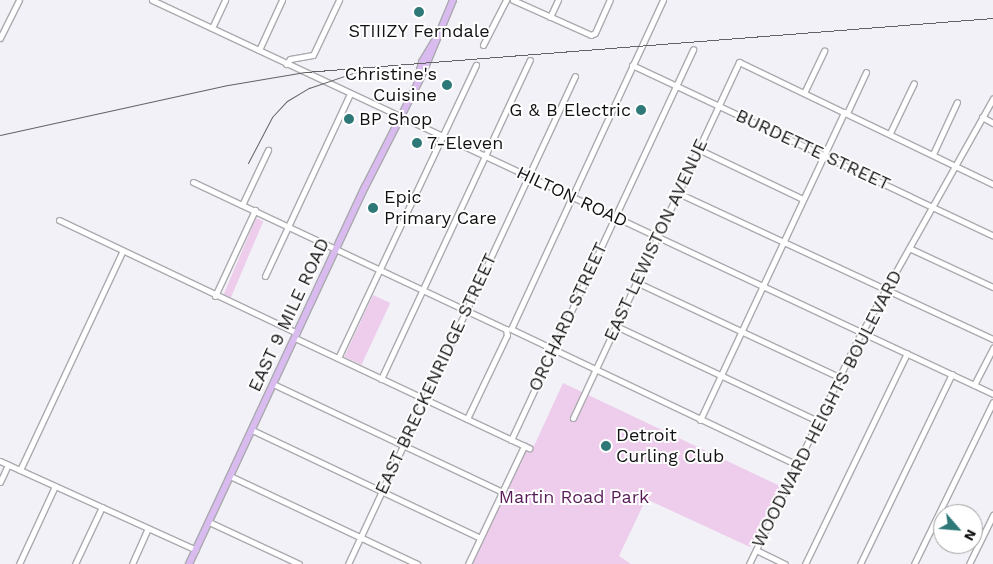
<!DOCTYPE html>
<style>
body{margin:0}
#map{position:relative;width:993px;height:564px;overflow:hidden;background:#f1f1f7;font-family:"Work Sans",sans-serif}
div>[style]{position:absolute}
[style*='--x']{left:calc(var(--x)*1px);top:calc(var(--y)*1px);width:calc(var(--w)*1px);rotate:calc(var(--a)*1deg)}
.green>*{inset:0;background:#edcdeb;transform-origin:0 0}
.roads{filter:drop-shadow(1px 0 #aaaaaf) drop-shadow(-1px 0 #aaaaaf) drop-shadow(0 1px #aaaaaf) drop-shadow(0 -1px #aaaaaf)}
.minor>*{height:5px;margin:-2.5px;padding:0 2.5px;transform-origin:2.5px;border-radius:2.5px;background:#fff}
.major>*{height:6px;margin:-3px;padding:0 3px;transform-origin:3px;border-radius:3px;background:#d9bbf0}
.rail>*{height:1px;margin:-0.5px;padding:0 0.5px;transform-origin:0.5px;border-radius:0.5px;background:#646467}
.dots>*{width:14px;height:14px;translate:-50% -50%;box-sizing:border-box;border:2px solid #fff;border-radius:50%}
span{translate:-50% -50%;white-space:nowrap;text-align:center;line-height:1.15;-webkit-text-stroke:4px #fff;paint-order:stroke}
.poi-label{font-size:18px;color:#121214}
.right{translate:-100% -50%;text-align:right}
.left{translate:0 -50%;text-align:left}
.street-label{font-size:18px;color:#121214}
.park-label{font-size:18px;color:#581d58}
.north{position:absolute;left:933px;top:504px;width:50px;height:50px;box-sizing:border-box;background:#fff;border:1px solid #a0a0a1;border-radius:50%;rotate:117deg;font-size:14px;font-weight:700;line-height:20px;text-align:center;color:#121214}
.north::after{content:'';display:block;margin:auto;width:18px;height:22px;background:#2e7878;clip-path:polygon(50% 0,100% 100%,50% 72%,0 100%)}
</style>
<div id="map">
<div class="green">
<div style="left:256px;top:218px;width:8px;height:83px;rotate:23deg"></div>
<div style="left:373px;top:295px;width:19px;height:68px;rotate:25deg"></div>
<div style="clip-path:polygon(563px 383px,780px 486px,750px 547px,646px 499px,619px 556px,631px 564px,468px 564px,526px 442px,534px 446px)"></div>
</div>
<div class="roads">
<div class="minor">
<div style="--x:152;--y:0;--w:929;--a:25.1"></div>
<div style="--x:513;--y:0;--w:85;--a:24.2"></div>
<div style="--x:591;--y:35;--w:4;--a:-27"></div>
<div style="--x:595;--y:33;--w:36;--a:-66"></div>
<div style="--x:663;--y:0;--w:362;--a:114.8"></div>
<div style="--x:511;--y:329;--w:317;--a:25.4"></div>
<div style="--x:550;--y:17;--w:19;--a:-65"></div>
<div style="--x:212;--y:28;--w:31;--a:-65"></div>
<div style="--x:0;--y:38;--w:42;--a:-63.4"></div>
<div style="--x:483;--y:45;--w:51;--a:-62.9"></div>
<div style="--x:259;--y:50;--w:55;--a:-65.3"></div>
<div style="--x:286;--y:64;--w:6;--a:-51"></div>
<div style="--x:290;--y:59;--w:23;--a:-10"></div>
<div style="--x:313;--y:55;--w:61;--a:-64.7"></div>
<div style="--x:632;--y:65;--w:399;--a:25.3"></div>
<div style="--x:804;--y:93;--w:47;--a:-64.5"></div>
<div style="--x:847;--y:113;--w:45;--a:-65.1"></div>
<div style="--x:982;--y:117;--w:13;--a:29"></div>
<div style="--x:890;--y:133;--w:55;--a:-64.4"></div>
<div style="--x:698;--y:149;--w:116;--a:25.5"></div>
<div style="--x:933;--y:154;--w:57;--a:-65.2"></div>
<div style="--x:193;--y:182;--w:346;--a:25.2"></div>
<div style="--x:506;--y:329;--w:6;--a:81"></div>
<div style="--x:507;--y:335;--w:93;--a:115.5"></div>
<div style="--x:678;--y:193;--w:347;--a:24.9"></div>
<div style="--x:242;--y:205;--w:61;--a:-64.7"></div>
<div style="--x:59;--y:220;--w:263;--a:25.4"></div>
<div style="--x:909;--y:248;--w:93;--a:24.9"></div>
<div style="--x:265;--y:276;--w:201;--a:-65"></div>
<div style="--x:636;--y:282;--w:224;--a:25.1"></div>
<div style="--x:215;--y:296;--w:95;--a:-65.1"></div>
<div style="--x:616;--y:326;--w:223;--a:25.2"></div>
<div style="--x:295;--y:338;--w:259;--a:25.2"></div>
<div style="--x:338;--y:358;--w:324;--a:-64.8"></div>
<div style="--x:381;--y:379;--w:352;--a:-65"></div>
<div style="--x:273;--y:384;--w:253;--a:25.2"></div>
<div style="--x:974;--y:385;--w:42;--a:-62.8"></div>
<div style="--x:573;--y:418;--w:393;--a:-65"></div>
<div style="--x:739;--y:62;--w:282;--a:25.7"></div>
<div style="--x:700;--y:420;--w:340;--a:-64.9"></div>
<div style="--x:252;--y:430;--w:252;--a:25.3"></div>
<div style="--x:511;--y:440;--w:431;--a:-65"></div>
<div style="--x:0;--y:461;--w:215;--a:24.4"></div>
<div style="--x:20;--y:470;--w:241;--a:-64.9"></div>
<div style="--x:230;--y:476;--w:207;--a:25.2"></div>
<div style="--x:0;--y:482;--w:19;--a:-65"></div>
<div style="--x:209;--y:522;--w:99;--a:25"></div>
<div style="--x:756;--y:550;--w:32;--a:26"></div>
<div style="--x:19;--y:564;--w:86;--a:-65.2"></div>
<div style="--x:75;--y:564;--w:63;--a:-64.7"></div>
<div style="--x:132;--y:564;--w:39;--a:-66"></div>
<div style="--x:348;--y:564;--w:538;--a:-65.05"></div>
<div style="--x:468;--y:564;--w:131;--a:-64.6"></div>
<div style="--x:749;--y:564;--w:250;--a:-64.2"></div>
<div style="--x:858;--y:339;--w:276;--a:-60.7"></div>
<div style="--x:805;--y:564;--w:234;--a:-64.2"></div>
<div style="--x:860;--y:564;--w:211;--a:-64.2"></div>
<div style="--x:914;--y:564;--w:180;--a:-64"></div>
<div style="--x:969;--y:564;--w:55;--a:-63.9"></div>
</div>
<div class="major">
<div style="--x:417;--y:81;--w:20;--a:-75"></div>
<div style="--x:422;--y:62;--w:31;--a:-59"></div>
<div style="--x:189;--y:564;--w:416;--a:-65"></div>
<div style="--x:365;--y:187;--w:123;--a:-63"></div>
<div style="--x:421;--y:77;--w:83;--a:-67.4"></div>
</div>
</div>
<div class="rail">
<div style="--x:0;--y:135;--w:233;--a:-12.4"></div>
<div style="--x:228;--y:85;--w:78;--a:-9.6"></div>
<div style="--x:305;--y:72;--w:690;--a:-4.49"></div>
<div style="--x:248;--y:163;--w:52;--a:-62.4"></div>
<div style="--x:272;--y:117;--w:22;--a:-47"></div>
<div style="--x:287;--y:101;--w:26;--a:-31"></div>
<div style="--x:309;--y:88;--w:50;--a:-18.8"></div>
</div>
<div class="dots">
<div style="left:419px;top:12px;background:#2e7878"></div>
<div style="left:447px;top:85px;background:#2e7878"></div>
<div style="left:641px;top:110px;background:#2e7878"></div>
<div style="left:349px;top:119px;background:#2e7878"></div>
<div style="left:417px;top:143px;background:#2e7878"></div>
<div style="left:373px;top:208px;background:#2e7878"></div>
<div style="left:606px;top:446px;background:#2e7878"></div>
</div>
<div class="poi-label">
<span style="left:419px;top:31px">STIIIZY Ferndale</span>
<span class="right" style="left:437px;top:85px">Christine's<br>Cuisine</span>
<span class="right" style="left:631px;top:110px">G &amp; B Electric</span>
<span class="left" style="left:359px;top:119px">BP Shop</span>
<span class="left" style="left:427px;top:143px">7-Eleven</span>
<span class="left" style="left:384px;top:208px">Epic<br>Primary Care</span>
<span class="left" style="left:616px;top:446px">Detroit<br>Curling Club</span>
</div>
<div class="street-label">
<span style="left:813px;top:150px;rotate:25deg">BURDETTE STREET</span>
<span style="left:572px;top:197px;rotate:25deg">HILTON ROAD</span>
<span style="left:656px;top:240px;rotate:-65deg">EAST LEWISTON AVENUE</span>
<span style="left:289px;top:315px;rotate:-65deg">EAST 9 MILE ROAD</span>
<span style="left:568px;top:317px;rotate:-65deg">ORCHARD STREET</span>
<span style="left:436px;top:374px;rotate:-65deg">EAST BRECKENRIDGE STREET</span>
<span style="left:827px;top:409px;rotate:-63deg">WOODWARD HEIGHTS BOULEVARD</span>
</div>
<div class="park-label">
<span style="left:574px;top:497px">Martin Road Park</span>
</div>
<div class="north">N</div>
</div>
